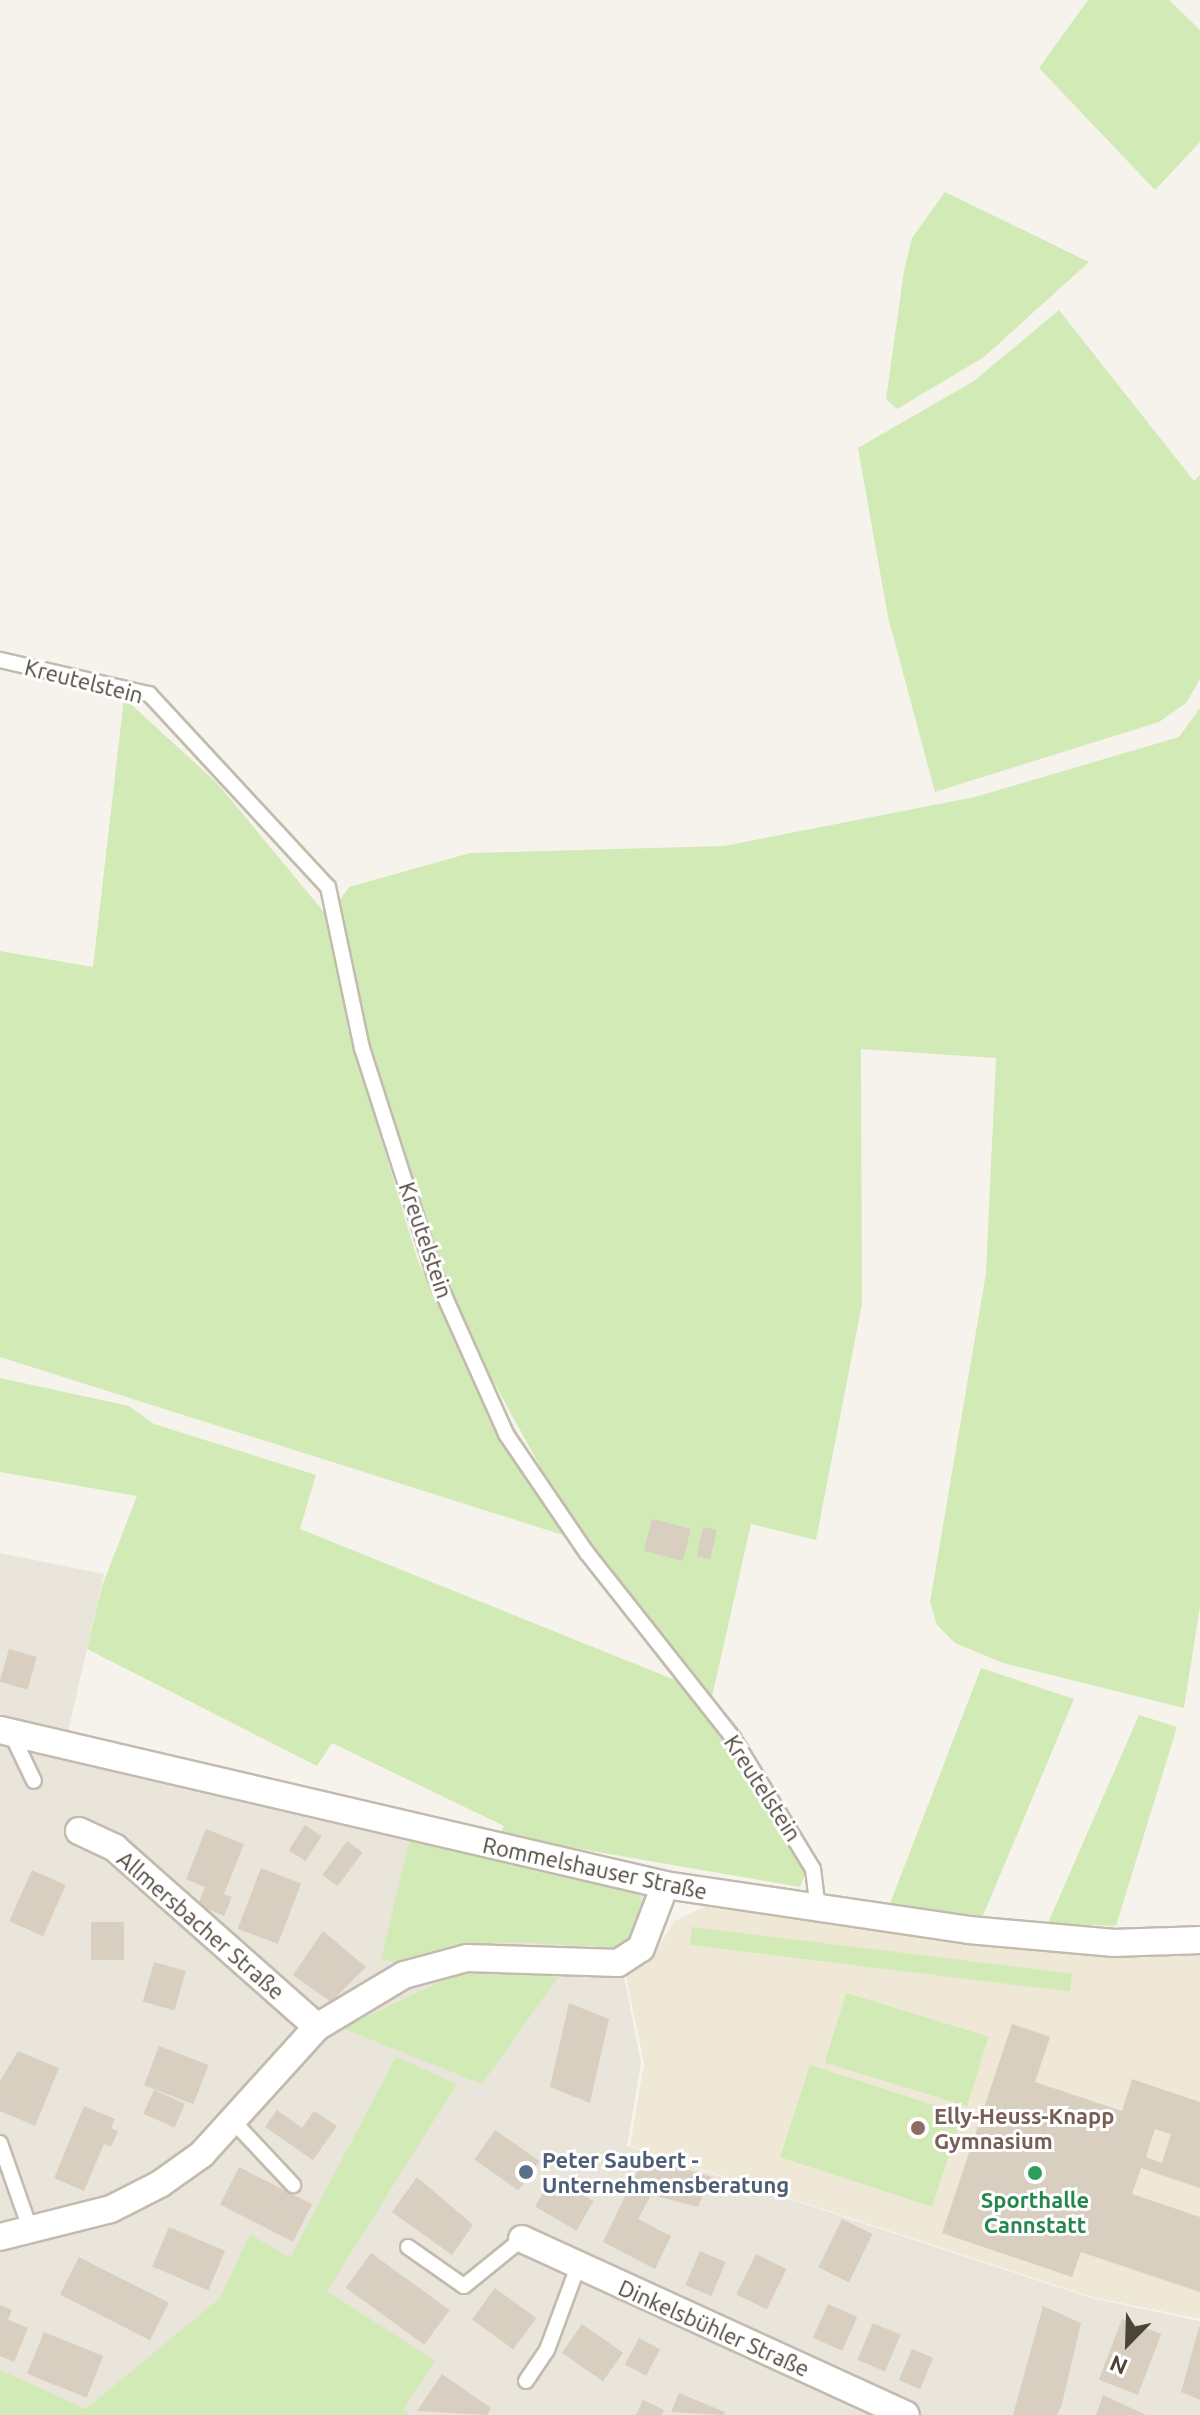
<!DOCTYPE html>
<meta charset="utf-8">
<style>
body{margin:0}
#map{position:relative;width:1200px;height:2415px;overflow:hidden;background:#f6f3ec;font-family:Ubuntu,sans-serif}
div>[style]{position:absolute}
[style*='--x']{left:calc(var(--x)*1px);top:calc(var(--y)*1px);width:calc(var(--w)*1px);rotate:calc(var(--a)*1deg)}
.residential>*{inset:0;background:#eae5da}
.education>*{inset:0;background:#efe8d6}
.green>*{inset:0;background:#d2eab5;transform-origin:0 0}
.building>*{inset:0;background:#d8cfc1;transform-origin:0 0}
.roads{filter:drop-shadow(2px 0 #c2bbae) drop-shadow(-2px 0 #c2bbae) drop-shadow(0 2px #c2bbae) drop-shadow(0 -2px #c2bbae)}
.service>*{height:14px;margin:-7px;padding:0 7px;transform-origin:7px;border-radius:7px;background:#fff}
.minor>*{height:26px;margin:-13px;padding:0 13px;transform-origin:13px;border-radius:13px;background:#fff}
.dots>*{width:22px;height:22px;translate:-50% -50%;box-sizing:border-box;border:4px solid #fff;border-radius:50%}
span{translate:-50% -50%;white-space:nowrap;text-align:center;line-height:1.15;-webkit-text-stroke:6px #fff;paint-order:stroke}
.street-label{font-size:22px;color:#4b4439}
.education-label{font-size:22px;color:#785e54;font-weight:700}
.left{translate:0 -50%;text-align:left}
.service-label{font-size:22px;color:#4e5e75;font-weight:700}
.leisure-label{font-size:22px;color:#27864d;font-weight:700}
.north{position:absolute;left:1088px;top:2303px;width:80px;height:80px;-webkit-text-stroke:6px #fff;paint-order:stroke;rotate:203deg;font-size:22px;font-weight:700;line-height:32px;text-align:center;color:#4b4439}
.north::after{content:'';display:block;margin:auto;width:28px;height:36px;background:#4b4439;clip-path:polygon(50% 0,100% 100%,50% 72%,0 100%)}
</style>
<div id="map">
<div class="residential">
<div style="clip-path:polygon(0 1553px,104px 1574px,65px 1745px,660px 1886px,623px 1971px,641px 2063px,627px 2146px,1091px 2298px,1200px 2321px,1200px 2415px,0 2415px)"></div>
</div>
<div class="education">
<div style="clip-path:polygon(712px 1903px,966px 1943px,1200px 1955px,1200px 2319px,1092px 2297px,630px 2146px,644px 2064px,625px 1972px,651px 1956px,675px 1921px)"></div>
</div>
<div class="green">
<div style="clip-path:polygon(1088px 0,1169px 0,1200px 30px,1200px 142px,1155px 190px,1039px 68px)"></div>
<div style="clip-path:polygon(945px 192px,1089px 262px,984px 357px,897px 409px,886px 399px,904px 271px,912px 238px)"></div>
<div style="clip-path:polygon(1059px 310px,1194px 481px,1200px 475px,1200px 679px,1186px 703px,1159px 722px,935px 792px,888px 617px,858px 448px,974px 381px)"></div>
<div style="clip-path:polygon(124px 698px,217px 783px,328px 917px,348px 1029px,417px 1258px,499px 1436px,563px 1535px,0 1357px,0 951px,93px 967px)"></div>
<div style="clip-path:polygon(1200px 708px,1200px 1606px,1184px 1708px,1003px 1663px,955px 1643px,937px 1625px,930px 1602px,986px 1273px,996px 1058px,861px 1049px,862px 1304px,816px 1540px,751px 1524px,711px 1701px,570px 1521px,456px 1313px,363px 1028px,335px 907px,349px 887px,470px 853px,724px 846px,975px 797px,1179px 737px)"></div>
<div style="clip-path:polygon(0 1378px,129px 1406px,154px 1424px,316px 1475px,300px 1529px,680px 1682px,722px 1731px,806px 1872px,800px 1887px,499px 1835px,504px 1826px,332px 1743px,317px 1766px,87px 1649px,102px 1586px,137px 1496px,0 1472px)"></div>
<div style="clip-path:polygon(981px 1668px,1074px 1699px,982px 1918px,889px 1906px)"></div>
<div style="clip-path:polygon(1139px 1715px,1177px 1727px,1116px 1926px,1048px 1923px)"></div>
<div style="clip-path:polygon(411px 1836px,636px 1891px,645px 1910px,624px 1948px,510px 1942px,399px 1963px,381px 1959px)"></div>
<div style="left:692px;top:1927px;width:383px;height:18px;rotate:7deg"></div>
<div style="clip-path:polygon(463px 1971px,558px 1977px,482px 2084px,342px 2028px)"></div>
<div style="left:846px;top:1993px;width:149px;height:73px;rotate:17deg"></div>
<div style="clip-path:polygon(396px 2057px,457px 2084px,327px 2291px,435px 2361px,403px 2410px,410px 2415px,0 2415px,0 2370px,86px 2409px,220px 2298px,250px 2234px,290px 2258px)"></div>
<div style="left:810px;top:2065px;width:160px;height:97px;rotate:18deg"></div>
</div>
<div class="building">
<div style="left:652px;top:1519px;width:40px;height:33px;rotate:14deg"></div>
<div style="left:703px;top:1527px;width:14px;height:30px;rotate:12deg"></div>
<div style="left:9px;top:1649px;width:29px;height:34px;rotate:16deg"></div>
<div style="left:305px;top:1825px;width:20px;height:30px;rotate:33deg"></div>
<div style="clip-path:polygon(206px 1829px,244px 1844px,224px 1894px,232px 1897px,224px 1916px,198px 1905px,205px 1887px,186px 1879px)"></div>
<div style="left:347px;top:1841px;width:19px;height:42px;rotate:36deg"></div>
<div style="left:261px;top:1868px;width:43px;height:65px;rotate:21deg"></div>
<div style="left:32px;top:1870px;width:37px;height:56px;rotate:24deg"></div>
<div style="left:91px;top:1922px;width:33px;height:38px"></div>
<div style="clip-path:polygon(323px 1931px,366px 1967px,331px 2002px,293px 1975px)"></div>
<div style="left:154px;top:1962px;width:33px;height:41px;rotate:16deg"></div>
<div style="clip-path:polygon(569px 2003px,609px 2019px,590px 2103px,550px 2087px)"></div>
<div style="clip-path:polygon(evenodd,1012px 2024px,1050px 2037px,1035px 2082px,1122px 2111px,1132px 2079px,1200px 2102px,1200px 2188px,1141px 2168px,1132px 2194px,1200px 2217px,1200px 2292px,1081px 2252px,1072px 2277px,942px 2233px,1012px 2024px,1155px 2129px,1171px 2134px,1162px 2163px,1146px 2157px,1155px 2129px)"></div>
<div style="left:159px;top:2046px;width:53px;height:42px;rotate:21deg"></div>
<div style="clip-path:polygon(18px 2051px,59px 2068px,35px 2126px,0 2111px,0 2081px)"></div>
<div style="left:154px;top:2090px;width:34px;height:26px;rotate:24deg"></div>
<div style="clip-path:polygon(84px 2106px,115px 2119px,111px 2128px,118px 2131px,111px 2147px,104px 2144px,84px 2191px,54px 2178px)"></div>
<div style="clip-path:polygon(277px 2110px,302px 2128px,314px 2111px,337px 2126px,313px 2160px,265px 2127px)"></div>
<div style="left:495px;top:2130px;width:54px;height:36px;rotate:35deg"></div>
<div style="clip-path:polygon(644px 2157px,725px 2181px,719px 2194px,706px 2189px,698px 2207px,651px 2195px,638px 2219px,671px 2236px,655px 2269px,603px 2242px)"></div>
<div style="left:239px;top:2167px;width:82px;height:42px;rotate:27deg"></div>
<div style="clip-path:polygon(417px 2177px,473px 2225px,452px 2255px,392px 2212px)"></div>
<div style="left:552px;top:2177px;width:48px;height:34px;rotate:30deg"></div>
<div style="left:842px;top:2219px;width:34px;height:54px;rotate:26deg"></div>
<div style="left:169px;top:2227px;width:61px;height:43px;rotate:23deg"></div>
<div style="left:700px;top:2251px;width:28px;height:37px;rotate:23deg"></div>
<div style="left:371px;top:2253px;width:97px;height:43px;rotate:36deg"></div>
<div style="left:756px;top:2254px;width:34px;height:45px;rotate:26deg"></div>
<div style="left:79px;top:2257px;width:101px;height:42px;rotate:27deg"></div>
<div style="left:495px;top:2288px;width:51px;height:39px;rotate:36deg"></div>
<div style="left:828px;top:2304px;width:32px;height:37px;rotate:24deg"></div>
<div style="clip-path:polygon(0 2305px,12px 2310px,8px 2320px,28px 2328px,14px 2362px,0 2356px)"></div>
<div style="clip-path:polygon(1043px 2306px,1081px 2323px,1062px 2404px,1057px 2415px,1013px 2415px)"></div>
<div style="left:1122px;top:2319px;width:42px;height:65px;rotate:21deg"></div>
<div style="left:873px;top:2323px;width:30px;height:40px;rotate:23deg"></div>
<div style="left:582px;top:2324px;width:50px;height:35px;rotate:35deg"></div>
<div style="clip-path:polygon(1199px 2327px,1200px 2327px,1200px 2400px,1181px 2392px)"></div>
<div style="left:44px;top:2332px;width:64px;height:45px;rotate:22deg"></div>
<div style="left:639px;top:2338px;width:24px;height:30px;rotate:28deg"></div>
<div style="left:912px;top:2349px;width:23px;height:34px;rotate:23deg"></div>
<div style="clip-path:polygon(442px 2374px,491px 2408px,487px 2415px,417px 2411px)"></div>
<div style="clip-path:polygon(679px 2393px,725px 2412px,724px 2415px,671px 2412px)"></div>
<div style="clip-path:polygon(1103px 2395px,1146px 2415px,1096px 2415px)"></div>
<div style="clip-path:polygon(643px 2400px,664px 2410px,662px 2415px,636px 2415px)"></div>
</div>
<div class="roads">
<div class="service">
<div style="--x:0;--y:660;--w:153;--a:12.9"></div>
<div style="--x:149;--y:694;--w:263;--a:47.2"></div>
<div style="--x:328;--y:887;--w:165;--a:78.1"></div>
<div style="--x:362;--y:1048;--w:238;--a:72.2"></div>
<div style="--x:435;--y:1275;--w:174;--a:65.9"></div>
<div style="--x:506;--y:1434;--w:144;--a:55.8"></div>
<div style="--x:587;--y:1553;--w:236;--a:51.7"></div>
<div style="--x:733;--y:1738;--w:153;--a:58.6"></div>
<div style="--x:813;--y:1869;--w:39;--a:83"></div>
<div style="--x:11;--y:1733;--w:53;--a:64.4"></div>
<div style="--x:233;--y:2121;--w:88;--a:46.8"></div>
<div style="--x:0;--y:2143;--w:88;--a:70.7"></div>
<div style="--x:408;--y:2247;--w:68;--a:34.9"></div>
<div style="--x:464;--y:2286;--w:75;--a:-39"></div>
<div style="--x:526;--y:2381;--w:37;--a:-56"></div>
<div style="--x:547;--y:2350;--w:90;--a:-69.7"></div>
</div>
<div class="minor">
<div style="--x:0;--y:1730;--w:683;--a:13.12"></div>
<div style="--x:665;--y:1885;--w:307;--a:8.4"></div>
<div style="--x:969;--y:1930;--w:146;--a:5.1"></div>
<div style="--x:1114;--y:1943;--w:86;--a:-2"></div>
<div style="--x:79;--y:1831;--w:40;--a:25"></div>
<div style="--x:115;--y:1848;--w:270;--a:41.5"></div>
<div style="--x:0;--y:2237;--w:114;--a:-14.2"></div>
<div style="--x:111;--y:2209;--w:55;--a:-27"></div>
<div style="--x:160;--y:2184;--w:52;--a:-35.5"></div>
<div style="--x:202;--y:2154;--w:171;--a:-47.8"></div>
<div style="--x:317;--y:2027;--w:101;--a:-30.9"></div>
<div style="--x:404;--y:1975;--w:65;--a:-15.1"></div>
<div style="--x:467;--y:1958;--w:151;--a:1.9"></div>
<div style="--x:618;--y:1963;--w:27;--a:-33"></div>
<div style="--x:641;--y:1948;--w:67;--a:-69.1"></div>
<div style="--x:522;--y:2239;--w:422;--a:24.6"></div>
</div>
</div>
<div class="dots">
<div style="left:918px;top:2128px;background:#8d6e63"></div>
<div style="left:526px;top:2172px;background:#5c6f8a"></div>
<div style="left:1035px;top:2173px;background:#2e9e5b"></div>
</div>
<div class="street-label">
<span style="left:84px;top:681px;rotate:14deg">Kreutelstein</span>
<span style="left:426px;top:1240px;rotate:71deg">Kreutelstein</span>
<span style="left:763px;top:1788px;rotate:57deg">Kreutelstein</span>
<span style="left:595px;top:1868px;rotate:12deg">Rommelshauser Straße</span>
<span style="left:201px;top:1925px;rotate:41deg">Allmersbacher Straße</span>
<span style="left:714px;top:2328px;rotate:24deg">Dinkelsbühler Straße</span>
</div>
<div class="education-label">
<span class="left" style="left:934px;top:2128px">Elly-Heuss-Knapp<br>Gymnasium</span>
</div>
<div class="service-label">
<span class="left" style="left:542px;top:2172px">Peter Saubert -<br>Unternehmensberatung</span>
</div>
<div class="leisure-label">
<span style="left:1035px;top:2212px">Sporthalle<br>Cannstatt</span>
</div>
<div class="north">N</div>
</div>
